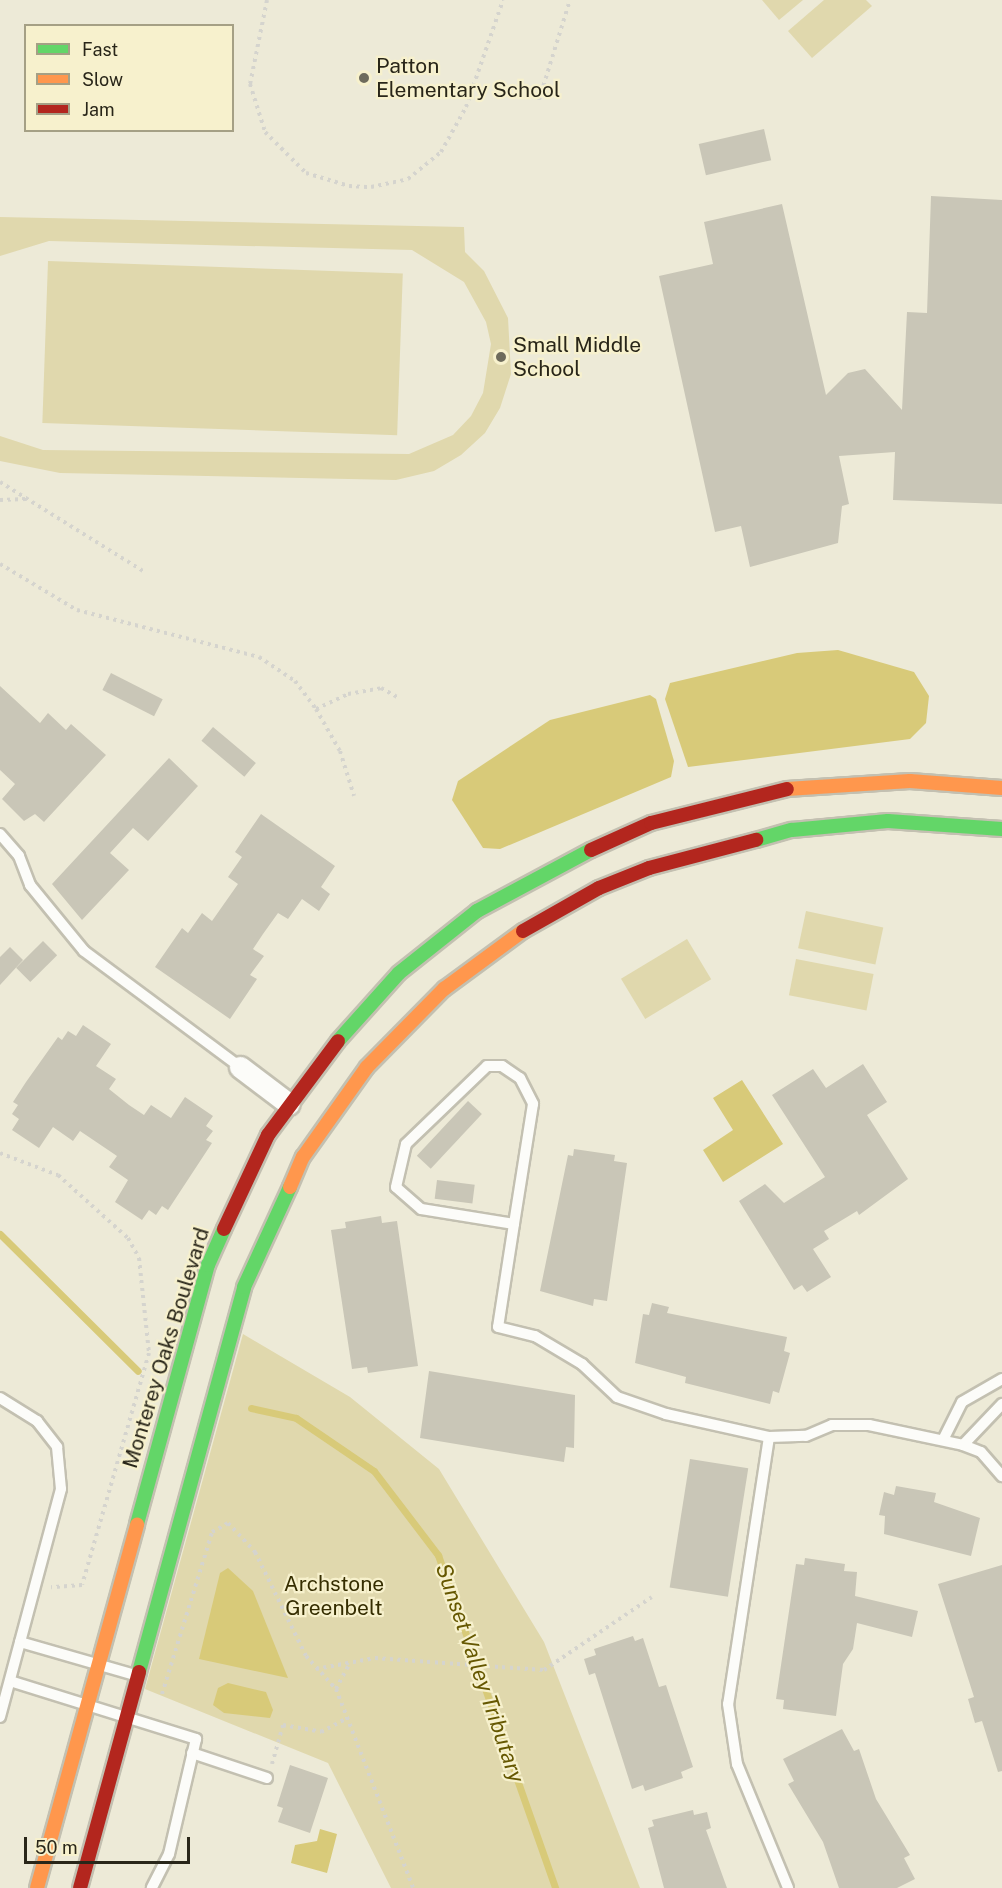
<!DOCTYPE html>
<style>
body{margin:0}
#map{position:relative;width:1002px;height:1888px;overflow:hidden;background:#edead7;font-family:"Public Sans",sans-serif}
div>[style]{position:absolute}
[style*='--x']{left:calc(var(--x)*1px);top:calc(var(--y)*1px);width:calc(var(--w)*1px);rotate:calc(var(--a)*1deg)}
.green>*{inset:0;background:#e0d8ad;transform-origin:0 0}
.water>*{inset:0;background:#d8ca79}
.stream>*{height:7px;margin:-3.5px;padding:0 3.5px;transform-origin:3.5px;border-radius:3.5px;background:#d8ca79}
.building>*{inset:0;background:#c9c6b7;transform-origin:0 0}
.path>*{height:4px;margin-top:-2px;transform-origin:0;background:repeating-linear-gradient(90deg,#d5d4ce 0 3px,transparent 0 7.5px)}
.roads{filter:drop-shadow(2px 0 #c3c0b1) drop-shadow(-2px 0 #c3c0b1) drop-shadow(0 2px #c3c0b1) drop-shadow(0 -2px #c3c0b1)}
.lane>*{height:10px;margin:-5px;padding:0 5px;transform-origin:5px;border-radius:5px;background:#fcfcf9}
.street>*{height:21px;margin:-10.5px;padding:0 10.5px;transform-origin:10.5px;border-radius:10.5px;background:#fcfcf9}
.fast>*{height:14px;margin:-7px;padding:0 7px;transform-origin:7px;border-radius:7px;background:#63d668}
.slow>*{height:14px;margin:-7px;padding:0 7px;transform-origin:7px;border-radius:7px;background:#ff974d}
.jam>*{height:14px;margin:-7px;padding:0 7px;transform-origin:7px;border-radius:7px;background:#b3261e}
.dots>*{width:16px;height:16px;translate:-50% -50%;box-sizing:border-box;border:3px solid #f7f1cd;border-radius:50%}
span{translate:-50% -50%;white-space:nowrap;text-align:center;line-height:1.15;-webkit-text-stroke:4.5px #f7f1cd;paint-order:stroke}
.poi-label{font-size:21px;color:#292619}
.left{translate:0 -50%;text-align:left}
.street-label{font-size:21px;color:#292619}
.park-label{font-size:21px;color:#352d00}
.water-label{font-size:22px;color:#655700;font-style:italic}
.legend{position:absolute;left:24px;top:24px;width:210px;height:108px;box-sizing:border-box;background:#f7f1cd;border:2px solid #a5a085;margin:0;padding:8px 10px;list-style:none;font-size:18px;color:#292619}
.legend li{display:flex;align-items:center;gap:12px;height:30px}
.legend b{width:30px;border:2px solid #a5a085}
.scale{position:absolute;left:24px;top:1837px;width:166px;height:27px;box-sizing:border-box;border:3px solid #292619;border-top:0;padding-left:8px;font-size:18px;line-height:21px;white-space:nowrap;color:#292619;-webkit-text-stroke:4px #f7f1cd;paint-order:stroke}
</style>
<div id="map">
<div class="green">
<div style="clip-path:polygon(762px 0,803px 0,779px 20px)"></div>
<div style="clip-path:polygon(824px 0,866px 0,872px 6px,812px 58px,788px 31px)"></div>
<div style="clip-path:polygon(0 217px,464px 227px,465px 252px,484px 271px,508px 318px,511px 374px,500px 408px,485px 433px,461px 455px,434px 471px,396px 480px,60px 473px,0 461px,0 436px,43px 450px,409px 454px,453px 435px,471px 416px,483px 393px,491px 344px,486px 322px,464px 282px,412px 250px,49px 241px,0 256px)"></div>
<div style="left:48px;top:261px;width:355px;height:162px;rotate:2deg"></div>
<div style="left:806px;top:911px;width:79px;height:38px;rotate:12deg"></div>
<div style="left:687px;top:939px;width:47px;height:77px;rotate:59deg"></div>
<div style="left:796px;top:959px;width:79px;height:37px;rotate:11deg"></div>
<div style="clip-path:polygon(243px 1334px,350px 1397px,439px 1469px,544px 1642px,640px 1888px,391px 1888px,328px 1763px,145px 1689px)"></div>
</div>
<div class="water">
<div style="clip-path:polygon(838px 650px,914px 672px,929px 696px,926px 723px,910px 739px,688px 767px,665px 699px,670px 683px,797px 653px)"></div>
<div style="clip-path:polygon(650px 695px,656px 699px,674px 761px,671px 777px,500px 849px,483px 848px,452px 800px,458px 781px,550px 720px)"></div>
<div style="clip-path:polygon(742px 1080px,783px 1144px,723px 1182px,703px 1150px,733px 1130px,713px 1098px)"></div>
<div style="clip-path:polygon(228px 1568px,253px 1591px,288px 1678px,199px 1659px,220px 1573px)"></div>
<div style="clip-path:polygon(228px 1683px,266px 1692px,273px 1710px,270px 1718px,224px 1713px,213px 1705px,218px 1688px)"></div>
<div style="clip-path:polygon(320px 1829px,337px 1834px,327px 1873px,291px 1863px,295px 1845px,317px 1841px)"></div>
</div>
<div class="stream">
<div style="--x:0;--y:1234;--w:194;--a:44.8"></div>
<div style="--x:251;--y:1408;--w:46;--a:12.5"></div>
<div style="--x:296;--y:1418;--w:94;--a:34.2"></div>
<div style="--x:374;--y:1471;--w:106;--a:52.7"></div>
<div style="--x:438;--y:1555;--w:353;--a:70.6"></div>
</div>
<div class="building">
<div style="left:764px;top:129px;width:32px;height:67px;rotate:77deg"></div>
<div style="clip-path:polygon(931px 196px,1002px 200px,1002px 504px,893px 500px,895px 452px,839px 456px,849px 504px,842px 506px,838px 543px,750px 567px,741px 526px,715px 532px,659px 276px,713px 264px,704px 222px,782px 204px,826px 395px,848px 373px,865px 369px,902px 410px,907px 312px,927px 313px)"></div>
<div style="left:111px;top:673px;width:58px;height:19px;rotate:27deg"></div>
<div style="clip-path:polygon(0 686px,40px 723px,48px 713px,66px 730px,71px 724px,106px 755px,44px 822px,35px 814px,24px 821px,2px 799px,15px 784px,0 770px)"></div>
<div style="left:213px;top:727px;width:56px;height:18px;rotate:40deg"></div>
<div style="clip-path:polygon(169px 758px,198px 786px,148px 841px,133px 828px,110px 853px,129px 870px,82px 920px,52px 884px)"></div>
<div style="clip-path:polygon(261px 814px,335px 866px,321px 887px,330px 894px,319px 911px,302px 899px,288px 919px,278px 913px,263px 934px,253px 949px,264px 956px,250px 975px,257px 979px,230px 1019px,155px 967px,182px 928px,188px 933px,202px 913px,212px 921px,238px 884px,228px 877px,242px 857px,235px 852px)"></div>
<div style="left:43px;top:941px;width:20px;height:38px;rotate:45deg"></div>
<div style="clip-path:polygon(10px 947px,23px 960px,0 985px,0 957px)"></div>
<div style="clip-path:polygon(83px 1025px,111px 1044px,96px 1066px,116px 1079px,109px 1089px,129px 1105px,144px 1115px,151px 1105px,171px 1118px,185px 1097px,213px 1116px,206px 1126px,213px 1131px,206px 1140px,212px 1143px,168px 1210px,162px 1206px,156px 1215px,149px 1210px,142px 1220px,115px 1202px,128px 1180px,109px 1167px,117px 1156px,80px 1131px,73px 1141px,53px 1127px,39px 1148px,12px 1130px,19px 1119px,12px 1114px,18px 1105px,13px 1102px,26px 1082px,58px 1037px,62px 1040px,68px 1031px,76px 1036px)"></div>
<div style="clip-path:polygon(863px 1064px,887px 1102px,867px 1115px,908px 1179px,859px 1215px,857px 1211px,824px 1231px,829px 1239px,813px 1249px,831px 1277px,807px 1292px,802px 1285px,794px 1290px,739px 1201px,765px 1184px,784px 1203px,825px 1177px,772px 1095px,813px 1069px,826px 1088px)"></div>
<div style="left:468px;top:1101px;width:19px;height:75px;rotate:43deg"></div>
<div style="clip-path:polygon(574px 1149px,615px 1155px,614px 1161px,627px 1163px,607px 1301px,594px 1299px,593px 1306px,540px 1291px,568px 1155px,573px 1156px)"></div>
<div style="left:437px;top:1180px;width:38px;height:19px;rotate:7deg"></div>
<div style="clip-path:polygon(381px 1216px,382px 1223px,397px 1221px,418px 1366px,368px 1373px,367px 1367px,352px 1369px,331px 1230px,346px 1228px,345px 1222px)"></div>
<div style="clip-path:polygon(652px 1303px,669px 1307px,667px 1313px,787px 1337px,784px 1351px,790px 1353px,779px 1393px,773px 1391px,770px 1404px,685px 1383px,686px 1377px,635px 1363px,643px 1314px,649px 1315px)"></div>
<div style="clip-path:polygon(429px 1371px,575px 1395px,574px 1448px,566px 1447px,564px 1462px,420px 1438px)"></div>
<div style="left:690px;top:1459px;width:59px;height:130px;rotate:9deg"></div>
<div style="clip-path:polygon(896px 1486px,936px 1493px,934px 1502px,980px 1518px,971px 1556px,884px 1534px,885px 1516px,879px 1515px,884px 1492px,894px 1495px)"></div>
<div style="clip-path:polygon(805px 1558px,845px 1564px,844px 1571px,857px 1572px,855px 1596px,918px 1611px,912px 1637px,857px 1623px,853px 1649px,843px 1664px,836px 1716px,783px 1709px,784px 1700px,776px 1699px,796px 1564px,804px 1565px)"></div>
<div style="clip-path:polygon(1002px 1565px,1002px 1771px,998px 1772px,982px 1721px,975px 1723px,968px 1699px,974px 1697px,938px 1584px)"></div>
<div style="clip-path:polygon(633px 1636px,635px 1641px,643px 1638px,659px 1687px,666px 1685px,693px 1767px,681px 1772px,683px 1778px,645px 1791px,643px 1785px,632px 1789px,595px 1673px,589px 1675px,584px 1659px,596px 1655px,594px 1649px)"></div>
<div style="clip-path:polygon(842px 1729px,854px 1751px,859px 1749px,876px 1799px,910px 1855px,904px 1858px,915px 1879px,897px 1888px,839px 1888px,823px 1842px,788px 1784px,794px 1781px,783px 1759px)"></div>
<div style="clip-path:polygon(290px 1765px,328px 1778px,310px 1833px,278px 1822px,283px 1808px,277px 1806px)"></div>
<div style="clip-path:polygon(693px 1810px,694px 1815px,707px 1812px,711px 1828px,706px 1830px,727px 1888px,664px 1888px,648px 1828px,654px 1826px,652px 1820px)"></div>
</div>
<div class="path">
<div style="--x:267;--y:0;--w:86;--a:101.4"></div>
<div style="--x:250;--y:84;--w:50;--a:72.6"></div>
<div style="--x:265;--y:132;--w:58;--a:45"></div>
<div style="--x:306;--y:173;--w:45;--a:16.8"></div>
<div style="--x:349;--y:186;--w:22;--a:3"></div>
<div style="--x:371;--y:187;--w:38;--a:-12"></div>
<div style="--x:408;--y:179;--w:43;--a:-39.3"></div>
<div style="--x:441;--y:152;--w:51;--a:-60.9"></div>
<div style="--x:466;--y:107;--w:113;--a:-70.9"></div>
<div style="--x:539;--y:100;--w:105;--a:-72.8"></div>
<div style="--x:0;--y:482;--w:172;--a:31.9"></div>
<div style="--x:0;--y:500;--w:26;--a:-2"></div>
<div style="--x:0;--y:564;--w:90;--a:30.9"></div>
<div style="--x:77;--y:610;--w:188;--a:14.5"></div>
<div style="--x:259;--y:657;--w:43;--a:33.7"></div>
<div style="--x:295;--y:681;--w:35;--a:53"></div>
<div style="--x:316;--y:709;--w:35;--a:-25"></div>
<div style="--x:348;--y:694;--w:34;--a:-10"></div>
<div style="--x:381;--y:688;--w:21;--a:29"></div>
<div style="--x:316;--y:709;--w:48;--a:60.3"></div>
<div style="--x:340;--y:751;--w:47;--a:72.7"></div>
<div style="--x:0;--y:1153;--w:62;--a:20.8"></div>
<div style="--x:58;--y:1175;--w:94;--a:42"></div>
<div style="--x:128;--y:1238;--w:23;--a:61"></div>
<div style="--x:139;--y:1258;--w:96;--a:84"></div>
<div style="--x:149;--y:1353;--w:241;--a:106.1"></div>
<div style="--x:82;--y:1585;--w:31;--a:176"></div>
<div style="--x:316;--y:1669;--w:60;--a:-10.6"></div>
<div style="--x:375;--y:1658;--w:169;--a:4.1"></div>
<div style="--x:544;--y:1670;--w:130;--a:-34.1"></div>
<div style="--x:336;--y:1689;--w:27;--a:-62"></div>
<div style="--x:162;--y:1694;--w:170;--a:-72.8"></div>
<div style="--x:212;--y:1532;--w:18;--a:-29"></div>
<div style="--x:228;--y:1523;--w:40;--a:47"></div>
<div style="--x:255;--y:1552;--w:116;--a:63.9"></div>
<div style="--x:306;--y:1656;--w:45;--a:47.7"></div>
<div style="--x:336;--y:1689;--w:213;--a:68.8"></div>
<div style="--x:272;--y:1764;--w:41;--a:-74.2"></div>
<div style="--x:283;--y:1725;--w:39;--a:10"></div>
<div style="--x:321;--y:1732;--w:30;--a:-28"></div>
</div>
<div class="roads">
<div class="lane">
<div style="--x:0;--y:834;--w:29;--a:49"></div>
<div style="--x:19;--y:856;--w:31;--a:69"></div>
<div style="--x:30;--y:885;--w:85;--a:50.7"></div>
<div style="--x:84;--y:951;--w:194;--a:36.6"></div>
<div style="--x:514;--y:1224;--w:94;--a:-170.8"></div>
<div style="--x:421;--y:1209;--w:33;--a:-139"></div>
<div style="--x:396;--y:1187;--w:44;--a:-76.9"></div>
<div style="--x:406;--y:1144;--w:112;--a:-43.9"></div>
<div style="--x:487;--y:1066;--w:15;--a:0"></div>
<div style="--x:502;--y:1066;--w:22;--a:34"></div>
<div style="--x:520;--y:1078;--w:29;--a:63"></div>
<div style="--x:533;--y:1104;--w:121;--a:99"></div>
<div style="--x:514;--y:1224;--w:104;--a:98.8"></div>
<div style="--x:498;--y:1327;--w:38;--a:14"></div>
<div style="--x:535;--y:1336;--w:55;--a:30.8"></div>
<div style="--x:582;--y:1364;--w:48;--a:43.3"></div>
<div style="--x:617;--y:1397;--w:52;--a:19.1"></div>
<div style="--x:666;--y:1414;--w:106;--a:12.6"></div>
<div style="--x:769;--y:1437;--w:37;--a:-2"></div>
<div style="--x:806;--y:1436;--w:28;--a:-23"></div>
<div style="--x:832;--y:1425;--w:37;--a:0"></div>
<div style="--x:869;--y:1425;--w:96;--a:12"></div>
<div style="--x:963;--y:1445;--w:19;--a:21"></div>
<div style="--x:981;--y:1452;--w:32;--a:49"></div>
<div style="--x:0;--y:1398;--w:44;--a:31.9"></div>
<div style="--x:37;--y:1421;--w:33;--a:52"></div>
<div style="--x:57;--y:1447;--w:42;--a:84.6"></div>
<div style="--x:61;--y:1489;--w:236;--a:105"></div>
<div style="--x:769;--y:1437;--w:270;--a:98.7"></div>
<div style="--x:728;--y:1704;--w:61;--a:81.5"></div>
<div style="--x:737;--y:1764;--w:134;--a:67.6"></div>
<div style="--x:944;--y:1438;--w:40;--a:-63.4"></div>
<div style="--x:962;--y:1402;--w:46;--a:-29.9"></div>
<div style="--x:963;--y:1445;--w:57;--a:-46.4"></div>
<div style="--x:20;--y:1642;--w:120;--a:16"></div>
<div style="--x:10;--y:1681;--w:195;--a:17.3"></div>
<div style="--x:196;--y:1739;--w:118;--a:103.2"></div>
<div style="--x:169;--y:1854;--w:38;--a:117"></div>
<div style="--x:192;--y:1753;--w:79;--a:18.4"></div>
</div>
<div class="street">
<div style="--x:240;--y:1067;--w:61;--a:37.1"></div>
</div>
<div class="fast">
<div style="--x:756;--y:840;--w:37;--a:-16"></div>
<div style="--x:792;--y:830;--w:96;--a:-5.4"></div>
<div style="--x:888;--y:821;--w:114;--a:4"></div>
<div style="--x:338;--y:1041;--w:91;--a:-48.1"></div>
<div style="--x:399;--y:973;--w:100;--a:-38.5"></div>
<div style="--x:477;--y:911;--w:129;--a:-28.2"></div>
<div style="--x:137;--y:1524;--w:269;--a:-74.7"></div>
<div style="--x:208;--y:1265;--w:39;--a:-66"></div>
<div style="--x:139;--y:1672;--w:399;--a:-74.7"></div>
<div style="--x:244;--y:1287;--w:110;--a:-65.3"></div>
</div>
<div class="slow">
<div style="--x:787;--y:789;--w:123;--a:-3.7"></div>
<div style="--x:910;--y:781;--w:92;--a:4.4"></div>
<div style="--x:290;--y:1187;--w:33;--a:-67"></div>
<div style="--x:303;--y:1157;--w:110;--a:-54.6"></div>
<div style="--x:367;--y:1067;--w:110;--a:-45.4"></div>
<div style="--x:444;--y:989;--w:98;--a:-36.3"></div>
<div style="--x:37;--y:1888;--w:377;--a:-74.6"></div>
</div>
<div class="jam">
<div style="--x:591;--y:850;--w:66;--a:-24.2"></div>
<div style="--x:651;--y:823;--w:140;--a:-14"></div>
<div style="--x:523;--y:931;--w:87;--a:-29.5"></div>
<div style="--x:599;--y:888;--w:54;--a:-21.8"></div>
<div style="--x:649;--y:868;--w:111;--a:-14.7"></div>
<div style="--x:224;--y:1229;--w:104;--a:-64.9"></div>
<div style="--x:268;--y:1135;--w:117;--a:-53.3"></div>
<div style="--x:80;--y:1888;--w:224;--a:-74.7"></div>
</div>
</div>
<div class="dots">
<div style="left:364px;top:78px;background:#6e6b5c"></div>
<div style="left:501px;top:357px;background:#6e6b5c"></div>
</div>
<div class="poi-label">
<span class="left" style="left:376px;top:78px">Patton<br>Elementary School</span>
<span class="left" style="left:513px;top:357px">Small Middle<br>School</span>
</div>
<div class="street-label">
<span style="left:166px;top:1348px;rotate:-73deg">Monterey Oaks Boulevard</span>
</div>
<div class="park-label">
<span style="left:334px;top:1596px">Archstone<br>Greenbelt</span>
</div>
<div class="water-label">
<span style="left:480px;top:1673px;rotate:71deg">Sunset Valley Tributary</span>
</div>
<ul class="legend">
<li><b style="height:8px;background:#63d668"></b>Fast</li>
<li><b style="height:8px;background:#ff974d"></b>Slow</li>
<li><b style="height:8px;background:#b3261e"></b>Jam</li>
</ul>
<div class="scale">50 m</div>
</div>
